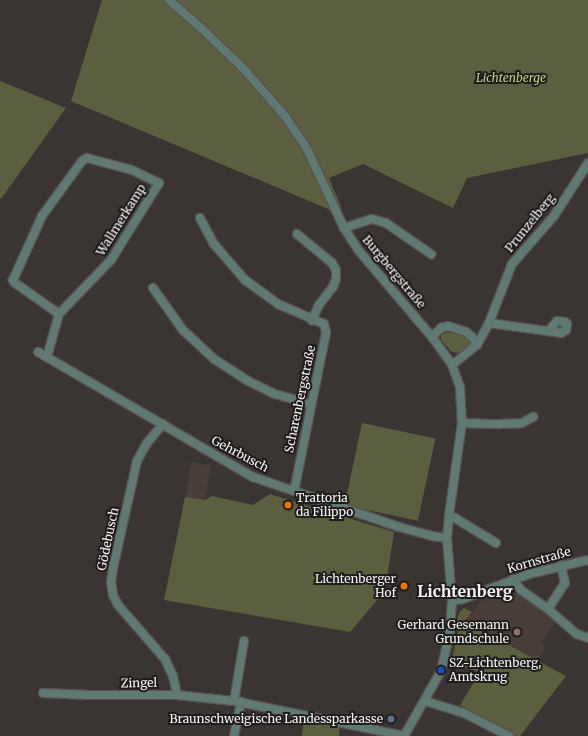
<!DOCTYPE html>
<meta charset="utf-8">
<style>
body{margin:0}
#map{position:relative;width:588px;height:736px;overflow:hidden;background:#3a3432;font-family:Merriweather,serif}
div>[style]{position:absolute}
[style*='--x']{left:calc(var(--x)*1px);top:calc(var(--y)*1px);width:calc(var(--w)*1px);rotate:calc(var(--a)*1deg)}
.built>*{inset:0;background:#483d38;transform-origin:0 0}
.green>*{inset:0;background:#5b5f40;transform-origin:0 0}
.roads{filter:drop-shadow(1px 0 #585351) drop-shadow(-1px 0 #585351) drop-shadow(0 1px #585351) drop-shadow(0 -1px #585351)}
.minor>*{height:8px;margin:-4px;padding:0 4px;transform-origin:4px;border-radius:4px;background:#607972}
.dots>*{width:11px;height:11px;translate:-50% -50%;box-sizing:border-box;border:2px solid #1f1d1c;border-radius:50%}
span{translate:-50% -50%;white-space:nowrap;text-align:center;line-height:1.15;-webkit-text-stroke:4px #1f1d1c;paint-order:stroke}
.park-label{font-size:12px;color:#c4cf84;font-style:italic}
.street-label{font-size:12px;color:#f7f3f2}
.poi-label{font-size:12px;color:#f7f3f2}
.left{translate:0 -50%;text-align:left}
.right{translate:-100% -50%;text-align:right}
.district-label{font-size:16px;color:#f7f3f2;font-weight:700}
</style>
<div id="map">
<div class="built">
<div style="left:191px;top:462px;width:20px;height:36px;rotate:9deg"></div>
<div style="clip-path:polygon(504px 594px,521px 594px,557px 620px,542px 642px,545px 649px,538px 661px,465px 621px,481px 601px)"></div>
</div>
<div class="green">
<div style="clip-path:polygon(102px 0,588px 0,588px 153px,467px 178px,453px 208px,363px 164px,329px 178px,341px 207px,333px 211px,71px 101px)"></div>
<div style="clip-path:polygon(0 81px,66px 108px,1px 199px,0 198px)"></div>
<div style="clip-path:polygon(446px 332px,459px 334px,468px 339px,471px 345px,466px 350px,458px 353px,452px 352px,441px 340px,441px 335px)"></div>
<div style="left:362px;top:423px;width:75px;height:84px;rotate:12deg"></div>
<div style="clip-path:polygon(270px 494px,394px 532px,385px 591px,350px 632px,164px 600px,185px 497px,205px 500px,212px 496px,253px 505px)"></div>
<div style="clip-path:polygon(464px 608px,472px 612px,465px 621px,566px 676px,520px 736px,516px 736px,460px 705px,480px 672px,451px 664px,458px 630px,456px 624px,459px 613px)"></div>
<div style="clip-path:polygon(304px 717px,340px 726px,339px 736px,302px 736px)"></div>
</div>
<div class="roads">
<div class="minor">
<div style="--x:169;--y:0;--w:43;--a:41.2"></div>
<div style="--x:201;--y:28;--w:57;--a:43.6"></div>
<div style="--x:242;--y:67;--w:65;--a:48.7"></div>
<div style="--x:285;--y:116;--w:40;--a:56"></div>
<div style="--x:307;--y:149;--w:87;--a:64.9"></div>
<div style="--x:344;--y:228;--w:27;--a:57"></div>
<div style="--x:359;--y:251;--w:113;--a:49.7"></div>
<div style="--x:432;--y:337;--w:34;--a:54"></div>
<div style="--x:452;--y:365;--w:23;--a:70"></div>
<div style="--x:460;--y:387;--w:36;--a:87"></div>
<div style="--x:462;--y:423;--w:94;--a:98"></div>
<div style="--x:449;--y:516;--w:22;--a:95"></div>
<div style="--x:447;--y:538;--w:63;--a:85.5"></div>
<div style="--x:452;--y:601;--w:31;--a:94"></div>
<div style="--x:450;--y:632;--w:40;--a:103"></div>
<div style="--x:441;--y:671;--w:75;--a:119.6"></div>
<div style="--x:200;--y:218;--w:30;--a:62"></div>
<div style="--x:214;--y:244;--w:48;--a:49.3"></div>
<div style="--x:245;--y:280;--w:41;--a:36"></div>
<div style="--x:278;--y:304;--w:50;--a:23.5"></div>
<div style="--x:324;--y:324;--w:9;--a:77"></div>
<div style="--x:326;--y:333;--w:161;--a:101.4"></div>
<div style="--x:344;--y:228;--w:29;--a:-18"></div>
<div style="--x:372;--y:219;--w:15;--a:16"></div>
<div style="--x:386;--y:223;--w:55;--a:34.6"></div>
<div style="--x:297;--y:234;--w:45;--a:39.6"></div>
<div style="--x:332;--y:263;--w:8;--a:60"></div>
<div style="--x:336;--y:270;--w:9;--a:90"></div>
<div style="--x:336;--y:279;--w:9;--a:111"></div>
<div style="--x:333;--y:287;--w:23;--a:128"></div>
<div style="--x:319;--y:305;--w:17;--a:115"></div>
<div style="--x:153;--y:288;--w:52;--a:54.5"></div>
<div style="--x:183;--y:330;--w:42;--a:43.1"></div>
<div style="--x:214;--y:359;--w:40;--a:32.9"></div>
<div style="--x:248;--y:381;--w:30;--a:26"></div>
<div style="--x:275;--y:394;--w:37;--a:16"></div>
<div style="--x:489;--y:323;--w:73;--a:7.9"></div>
<div style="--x:561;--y:333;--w:6;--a:-31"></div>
<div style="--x:566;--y:330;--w:6;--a:-81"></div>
<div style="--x:567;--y:324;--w:3;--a:-135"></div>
<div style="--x:565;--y:322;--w:8;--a:-173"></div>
<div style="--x:557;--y:321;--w:13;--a:129"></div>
<div style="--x:432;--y:337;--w:13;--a:-45"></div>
<div style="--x:441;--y:328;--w:7;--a:-16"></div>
<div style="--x:448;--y:326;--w:19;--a:18"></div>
<div style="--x:466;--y:332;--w:8;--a:40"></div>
<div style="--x:472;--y:337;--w:9;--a:58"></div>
<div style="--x:38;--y:352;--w:249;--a:30.2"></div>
<div style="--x:253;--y:477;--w:154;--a:18.9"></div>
<div style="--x:399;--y:527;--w:34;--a:15"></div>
<div style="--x:432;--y:536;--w:15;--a:8"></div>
<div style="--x:47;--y:357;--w:45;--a:-74.4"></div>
<div style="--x:59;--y:314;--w:54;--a:-144.8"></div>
<div style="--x:15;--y:283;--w:4;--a:-124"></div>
<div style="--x:13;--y:280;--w:70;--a:-65.6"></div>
<div style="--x:42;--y:216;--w:68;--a:-54"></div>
<div style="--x:82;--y:161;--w:6;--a:-31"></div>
<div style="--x:87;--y:158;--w:47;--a:14.9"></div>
<div style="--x:132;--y:170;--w:30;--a:26"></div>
<div style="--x:159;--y:183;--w:91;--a:121.9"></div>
<div style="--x:111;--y:260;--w:75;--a:133.9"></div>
<div style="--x:452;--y:365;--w:32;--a:-39"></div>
<div style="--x:477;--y:345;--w:25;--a:-61"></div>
<div style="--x:489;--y:323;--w:63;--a:-68.7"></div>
<div style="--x:512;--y:264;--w:64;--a:-48.8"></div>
<div style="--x:554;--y:216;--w:63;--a:-57.3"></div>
<div style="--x:462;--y:423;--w:37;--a:2"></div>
<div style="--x:499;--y:424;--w:23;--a:-2"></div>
<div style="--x:522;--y:423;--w:13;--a:-29"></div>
<div style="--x:163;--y:424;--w:25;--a:130"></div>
<div style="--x:147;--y:443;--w:21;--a:119"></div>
<div style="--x:137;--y:461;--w:110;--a:102.6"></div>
<div style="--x:113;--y:568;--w:14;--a:98"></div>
<div style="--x:111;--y:582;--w:13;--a:81"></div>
<div style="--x:113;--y:595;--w:11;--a:63"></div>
<div style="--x:118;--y:605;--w:72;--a:49"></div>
<div style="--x:165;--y:659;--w:19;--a:65"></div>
<div style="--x:173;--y:676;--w:19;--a:78"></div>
<div style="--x:449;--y:516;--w:6;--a:18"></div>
<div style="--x:455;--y:518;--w:48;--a:31.4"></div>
<div style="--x:513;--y:579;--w:14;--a:54"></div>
<div style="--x:521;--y:590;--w:33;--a:35"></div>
<div style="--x:548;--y:609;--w:38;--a:41"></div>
<div style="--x:577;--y:634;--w:12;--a:20"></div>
<div style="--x:452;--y:601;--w:11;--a:-10"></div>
<div style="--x:463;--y:599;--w:71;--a:-20.7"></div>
<div style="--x:529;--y:574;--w:61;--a:-13.3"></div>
<div style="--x:548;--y:609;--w:31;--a:-57"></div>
<div style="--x:565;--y:583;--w:18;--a:-103"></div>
<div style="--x:43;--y:693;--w:46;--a:2.5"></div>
<div style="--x:89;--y:695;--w:88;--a:0"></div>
<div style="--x:177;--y:695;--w:57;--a:6"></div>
<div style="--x:234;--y:701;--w:175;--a:11.6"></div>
<div style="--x:234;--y:701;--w:61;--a:-80.5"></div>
<div style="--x:425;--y:701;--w:41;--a:17.1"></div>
<div style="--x:464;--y:713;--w:51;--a:27.1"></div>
<div style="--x:234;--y:736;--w:35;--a:-78"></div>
</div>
</div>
<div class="dots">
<div style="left:288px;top:505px;background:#e8710a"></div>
<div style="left:404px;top:586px;background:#e8710a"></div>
<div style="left:517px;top:632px;background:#8d6e63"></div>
<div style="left:441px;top:670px;background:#1a4fb4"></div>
<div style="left:391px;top:719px;background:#5c6f8a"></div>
</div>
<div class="park-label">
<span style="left:511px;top:78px">Lichtenberge</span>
</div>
<div class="street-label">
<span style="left:121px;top:220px;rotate:-58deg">Wallmerkamp</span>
<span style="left:530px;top:223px;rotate:-51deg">Prunzelberg</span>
<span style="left:394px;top:272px;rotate:50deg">Burgbergstraße</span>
<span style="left:300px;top:399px;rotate:-78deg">Scharenbergstraße</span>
<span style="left:240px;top:454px;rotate:28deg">Gehrbusch</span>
<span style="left:108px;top:539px;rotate:-78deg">Gödebusch</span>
<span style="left:539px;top:560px;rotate:-16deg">Kornstraße</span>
<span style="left:139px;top:683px;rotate:-1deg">Zingel</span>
</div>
<div class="poi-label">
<span class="left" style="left:296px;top:505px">Trattoria<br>da Filippo</span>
<span class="right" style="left:396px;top:586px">Lichtenberger<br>Hof</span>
<span class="right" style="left:509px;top:632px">Gerhard Gesemann<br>Grundschule</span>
<span class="left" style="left:449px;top:670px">SZ-Lichtenberg,<br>Amtskrug</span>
<span class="right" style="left:383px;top:719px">Braunschweigische Landessparkasse</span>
</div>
<div class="district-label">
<span style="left:465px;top:591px">Lichtenberg</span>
</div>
</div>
